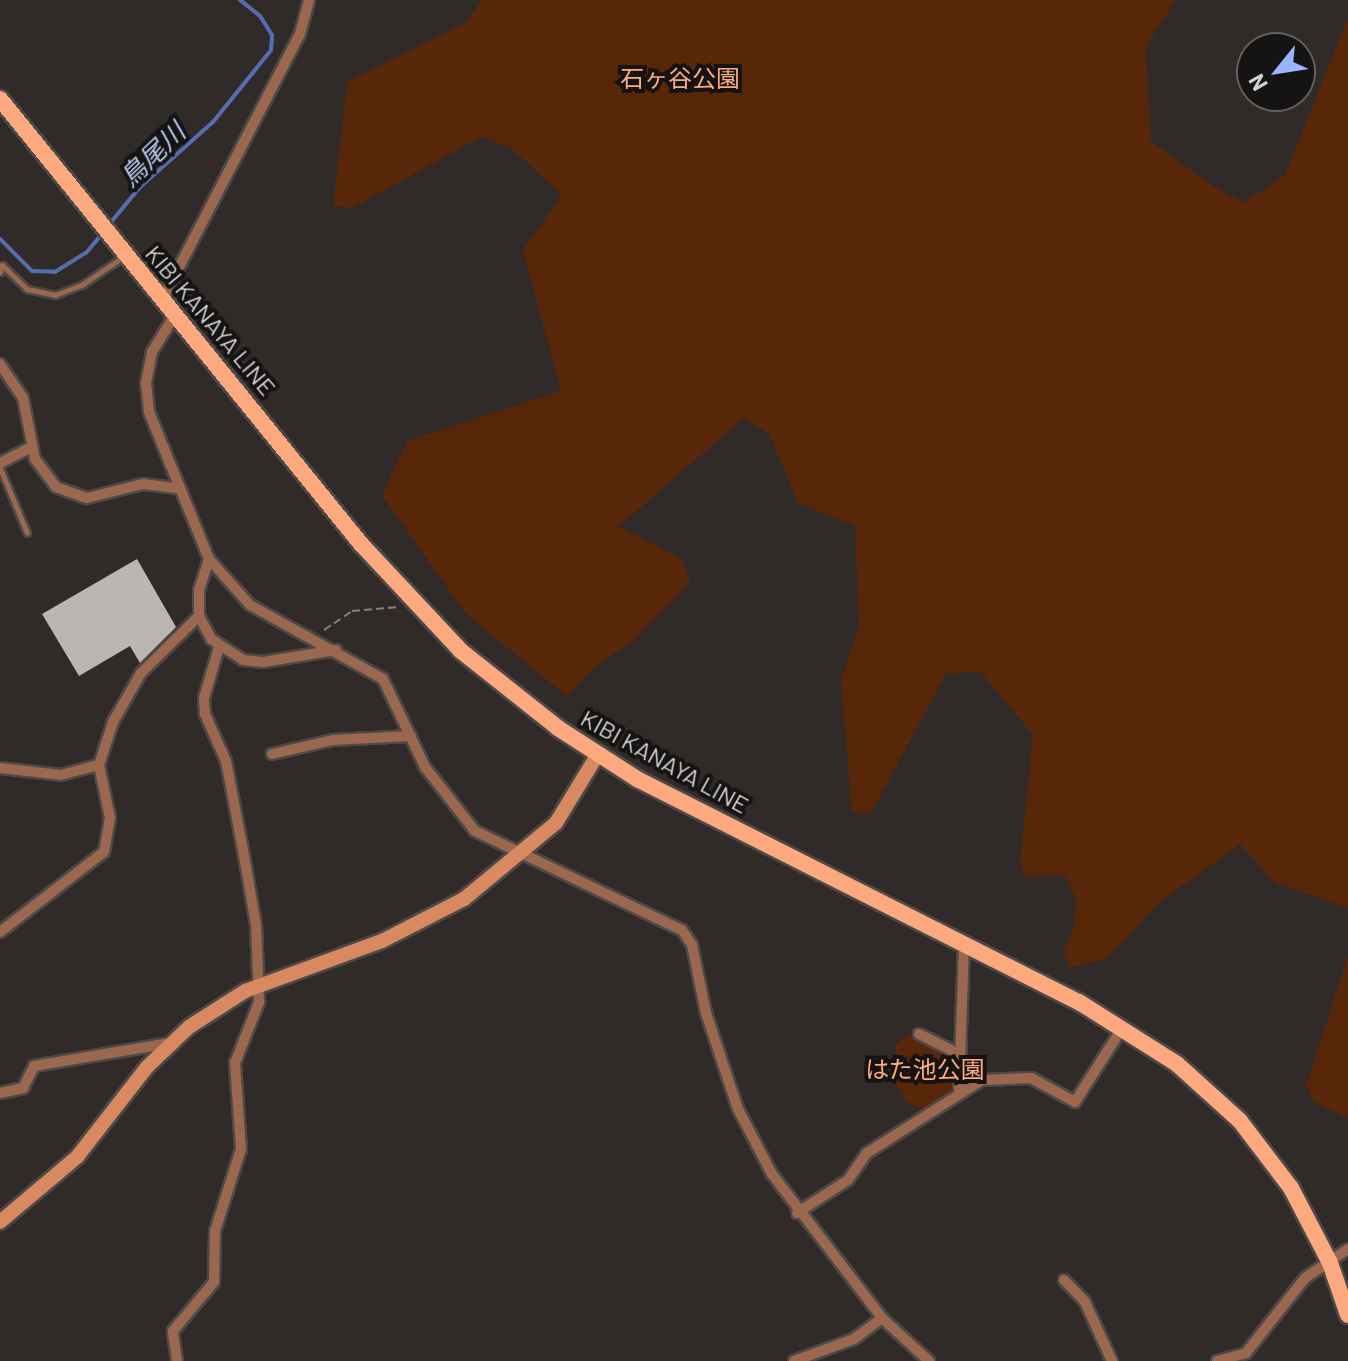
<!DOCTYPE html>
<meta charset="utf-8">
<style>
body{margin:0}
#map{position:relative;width:1348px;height:1361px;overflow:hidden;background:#302b29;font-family:Barlow,"Noto Sans JP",sans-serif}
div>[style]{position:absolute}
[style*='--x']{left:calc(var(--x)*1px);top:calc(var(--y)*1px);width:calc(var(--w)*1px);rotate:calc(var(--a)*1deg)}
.green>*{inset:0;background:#582709}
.stream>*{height:4px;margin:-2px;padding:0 2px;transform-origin:2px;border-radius:2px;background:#556eb0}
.building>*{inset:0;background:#bcb6b3}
.path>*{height:2px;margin-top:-1px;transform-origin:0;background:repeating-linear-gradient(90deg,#878381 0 8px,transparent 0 12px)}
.roads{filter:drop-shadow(2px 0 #4d4947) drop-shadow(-2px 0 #4d4947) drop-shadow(0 2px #4d4947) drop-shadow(0 -2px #4d4947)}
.lane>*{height:5px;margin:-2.5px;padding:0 2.5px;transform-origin:2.5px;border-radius:2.5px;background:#9b684f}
.street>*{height:10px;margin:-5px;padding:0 5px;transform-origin:5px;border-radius:5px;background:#9b684f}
.secondary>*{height:14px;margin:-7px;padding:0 7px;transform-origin:7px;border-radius:7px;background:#d9895f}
.primary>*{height:16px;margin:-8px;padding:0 8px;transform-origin:8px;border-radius:8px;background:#fda97f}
span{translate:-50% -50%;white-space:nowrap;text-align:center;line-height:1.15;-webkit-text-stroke:8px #161413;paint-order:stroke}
.park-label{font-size:24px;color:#fbaa81}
.street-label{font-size:24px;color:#d3d0cf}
.water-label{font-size:26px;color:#b9c9ee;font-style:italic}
.north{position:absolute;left:1236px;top:32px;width:80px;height:80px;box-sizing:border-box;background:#161413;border:2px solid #625f5e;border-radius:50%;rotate:240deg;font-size:22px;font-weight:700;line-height:32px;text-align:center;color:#d3d0cf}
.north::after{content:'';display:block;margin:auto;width:28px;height:36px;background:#98b5fd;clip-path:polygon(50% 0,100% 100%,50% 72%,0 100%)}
</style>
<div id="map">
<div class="green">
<div style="clip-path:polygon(482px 0,1176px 0,1146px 46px,1151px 141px,1217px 189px,1244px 202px,1285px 175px,1348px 18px,1348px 908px,1274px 882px,1240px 844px,1160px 902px,1107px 958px,1070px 968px,1063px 952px,1074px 928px,1076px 897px,1064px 875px,1025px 877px,1020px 861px,1033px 735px,980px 671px,946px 674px,871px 813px,852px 813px,841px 681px,859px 625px,855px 526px,798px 503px,769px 434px,744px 418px,619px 526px,683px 560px,690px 583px,632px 642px,596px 666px,567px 696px,466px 614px,382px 495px,407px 441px,561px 391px,523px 250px,562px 195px,510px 147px,481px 137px,352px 208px,333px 206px,347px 82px,465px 23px)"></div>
<div style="clip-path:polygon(1348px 956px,1348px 1118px,1314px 1102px,1306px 1085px)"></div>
<div style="clip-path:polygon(917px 1028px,953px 1046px,953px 1090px,925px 1110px,907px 1103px,896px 1082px,896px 1044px)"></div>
</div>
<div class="stream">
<div style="--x:107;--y:227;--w:52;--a:-50.5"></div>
<div style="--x:140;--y:187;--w:98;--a:-41.7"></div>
<div style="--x:213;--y:122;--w:92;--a:-51.1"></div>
<div style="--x:271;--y:50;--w:15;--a:-86"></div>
<div style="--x:272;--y:35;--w:22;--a:-122"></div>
<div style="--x:260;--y:16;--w:26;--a:-141"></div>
<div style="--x:0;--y:239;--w:45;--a:45"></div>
<div style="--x:32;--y:271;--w:23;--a:2"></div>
<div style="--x:55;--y:272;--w:36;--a:-32"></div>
<div style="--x:86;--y:253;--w:25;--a:-50"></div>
</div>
<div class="building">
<div style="clip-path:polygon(137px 559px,176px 627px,140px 663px,130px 646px,79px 676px,42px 614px)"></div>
</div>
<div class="path">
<div style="--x:324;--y:630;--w:34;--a:-34"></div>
<div style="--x:352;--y:611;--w:47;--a:-4.9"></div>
</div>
<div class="roads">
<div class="lane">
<div style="--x:0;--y:272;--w:7;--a:-74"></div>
<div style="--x:2;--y:265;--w:35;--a:44"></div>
<div style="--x:27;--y:289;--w:29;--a:12"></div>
<div style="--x:55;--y:295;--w:30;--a:-21"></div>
<div style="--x:83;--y:284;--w:50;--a:-34.3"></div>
<div style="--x:0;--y:468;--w:70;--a:67.4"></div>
</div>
<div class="street">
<div style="--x:162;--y:300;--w:300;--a:-62.6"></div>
<div style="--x:300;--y:34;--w:35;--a:-75"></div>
<div style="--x:175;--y:315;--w:44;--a:121.9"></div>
<div style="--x:152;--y:352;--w:32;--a:101"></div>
<div style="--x:146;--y:383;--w:29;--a:84"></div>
<div style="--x:149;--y:412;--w:159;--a:67.8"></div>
<div style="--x:209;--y:559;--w:62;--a:48.3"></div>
<div style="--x:250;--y:605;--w:152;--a:29.1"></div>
<div style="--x:383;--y:679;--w:98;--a:64.5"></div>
<div style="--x:425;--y:767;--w:81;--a:52"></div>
<div style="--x:475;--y:831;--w:229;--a:25.6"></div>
<div style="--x:682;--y:930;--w:18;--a:56"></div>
<div style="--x:692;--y:945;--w:69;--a:78.4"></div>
<div style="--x:706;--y:1013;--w:101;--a:71.6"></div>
<div style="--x:738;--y:1109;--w:73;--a:62.4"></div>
<div style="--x:772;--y:1174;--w:181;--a:52.6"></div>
<div style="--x:882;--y:1318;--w:64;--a:42.5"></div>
<div style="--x:0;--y:364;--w:41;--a:55.9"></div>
<div style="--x:23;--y:398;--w:62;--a:78.9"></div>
<div style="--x:35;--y:459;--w:35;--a:53"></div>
<div style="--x:56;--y:487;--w:33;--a:20"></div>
<div style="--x:87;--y:498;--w:58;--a:-14"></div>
<div style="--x:143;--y:484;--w:34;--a:7"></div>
<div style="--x:0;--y:463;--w:35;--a:-27"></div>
<div style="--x:199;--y:616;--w:26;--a:62"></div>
<div style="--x:211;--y:639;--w:38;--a:33"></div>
<div style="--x:243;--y:660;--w:20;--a:6"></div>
<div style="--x:263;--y:662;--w:74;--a:-9.3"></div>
<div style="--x:272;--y:754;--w:63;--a:-12.9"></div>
<div style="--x:333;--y:740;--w:78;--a:-2.9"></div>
<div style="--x:0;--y:768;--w:61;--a:6.5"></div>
<div style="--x:61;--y:775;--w:39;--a:-15"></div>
<div style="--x:0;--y:932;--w:131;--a:-37.6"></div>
<div style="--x:104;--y:852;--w:35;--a:-80"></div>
<div style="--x:110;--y:818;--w:54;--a:-101.7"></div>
<div style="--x:99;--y:765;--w:45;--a:-72"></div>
<div style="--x:113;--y:722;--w:56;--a:-60.3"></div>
<div style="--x:141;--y:673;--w:81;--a:-44.5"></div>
<div style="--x:199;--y:616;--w:26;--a:-90"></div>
<div style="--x:199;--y:590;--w:33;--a:-72"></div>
<div style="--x:919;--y:1034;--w:42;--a:26.6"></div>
<div style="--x:0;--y:1093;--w:24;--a:-12"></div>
<div style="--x:23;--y:1088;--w:25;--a:-63"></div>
<div style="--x:34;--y:1066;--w:138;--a:-9.6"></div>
<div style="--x:959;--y:1093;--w:149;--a:-88.1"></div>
<div style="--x:797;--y:1213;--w:61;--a:-32.9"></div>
<div style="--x:848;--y:1180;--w:33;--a:-55"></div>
<div style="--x:867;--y:1153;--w:136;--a:-32.4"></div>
<div style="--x:982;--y:1080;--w:49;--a:-2.3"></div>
<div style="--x:1031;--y:1078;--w:50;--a:28.6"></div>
<div style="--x:1075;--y:1102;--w:89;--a:-57.4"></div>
<div style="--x:1064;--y:1280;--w:30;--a:46"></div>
<div style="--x:1085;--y:1302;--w:65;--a:65.4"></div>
<div style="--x:177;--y:1361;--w:30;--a:-98"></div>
<div style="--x:173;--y:1331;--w:64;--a:-50.1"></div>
<div style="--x:214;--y:1282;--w:51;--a:-88.9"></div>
<div style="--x:215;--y:1231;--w:86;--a:-72.4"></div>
<div style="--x:241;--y:1149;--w:86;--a:-94"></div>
<div style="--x:235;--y:1063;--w:66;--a:-68.5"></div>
<div style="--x:259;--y:1002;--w:77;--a:-92.2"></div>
<div style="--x:256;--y:925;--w:76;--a:-99.8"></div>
<div style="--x:243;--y:850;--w:91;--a:-100.8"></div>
<div style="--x:226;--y:761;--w:51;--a:-114.1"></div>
<div style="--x:205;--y:714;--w:16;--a:-94"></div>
<div style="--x:204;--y:698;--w:53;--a:-73.6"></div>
<div style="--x:794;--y:1361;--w:64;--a:-20.1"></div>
<div style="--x:854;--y:1339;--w:35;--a:-37"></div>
<div style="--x:1217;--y:1361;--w:30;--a:-15"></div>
<div style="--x:1246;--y:1353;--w:95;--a:-51.8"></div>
<div style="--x:1305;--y:1278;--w:52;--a:-34"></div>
</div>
<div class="secondary">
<div style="--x:0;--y:1222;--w:101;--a:-40.2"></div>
<div style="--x:77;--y:1157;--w:114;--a:-52.1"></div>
<div style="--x:147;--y:1067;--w:58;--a:-43.6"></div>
<div style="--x:189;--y:1027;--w:67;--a:-32.7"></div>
<div style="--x:245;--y:991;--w:146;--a:-20.1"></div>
<div style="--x:382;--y:941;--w:92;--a:-27.1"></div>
<div style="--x:464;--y:899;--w:119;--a:-39.6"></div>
<div style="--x:556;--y:823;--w:81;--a:-58.7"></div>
</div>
<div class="primary">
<div style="--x:0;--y:99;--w:573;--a:50.95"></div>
<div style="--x:361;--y:544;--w:146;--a:46.9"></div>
<div style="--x:461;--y:651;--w:124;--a:38.4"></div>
<div style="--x:558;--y:728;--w:94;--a:32.8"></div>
<div style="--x:637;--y:779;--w:495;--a:26.8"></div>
<div style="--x:1079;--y:1002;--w:116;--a:32.3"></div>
<div style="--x:1177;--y:1064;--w:85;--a:42.1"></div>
<div style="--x:1240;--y:1121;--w:84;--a:52.7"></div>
<div style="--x:1291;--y:1188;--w:85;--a:62.5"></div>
<div style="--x:1330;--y:1263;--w:55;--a:70.9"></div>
</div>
</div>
<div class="park-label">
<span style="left:680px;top:78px">石ヶ谷公園</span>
<span style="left:925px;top:1069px">はた池公園</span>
</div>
<div class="street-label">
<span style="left:211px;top:320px;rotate:50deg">KIBI KANAYA LINE</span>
<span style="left:665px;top:761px;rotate:29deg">KIBI KANAYA LINE</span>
</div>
<div class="water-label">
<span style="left:152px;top:154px;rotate:-44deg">鳥尾川</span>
</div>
<div class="north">N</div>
</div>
